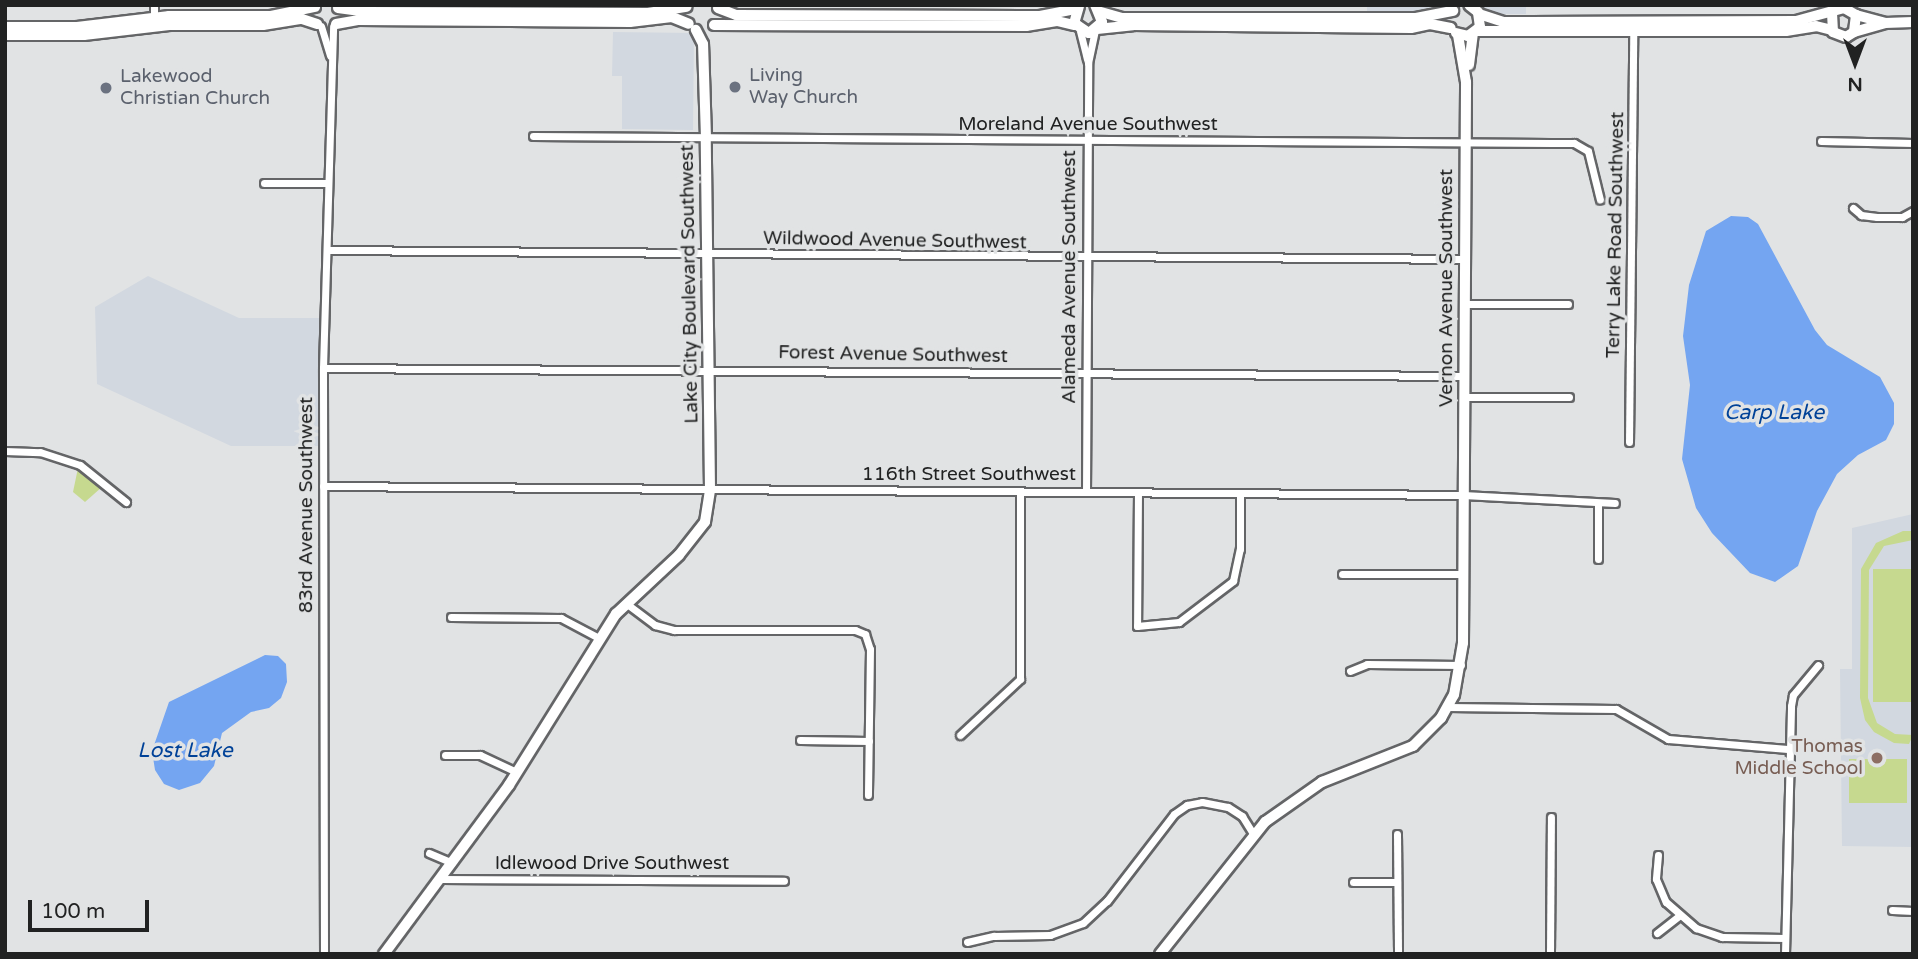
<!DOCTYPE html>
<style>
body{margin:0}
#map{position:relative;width:1918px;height:959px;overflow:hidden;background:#e1e3e4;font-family:"Varela Round",sans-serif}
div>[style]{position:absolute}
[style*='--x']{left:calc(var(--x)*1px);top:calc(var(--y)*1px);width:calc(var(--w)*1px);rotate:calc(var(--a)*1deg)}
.built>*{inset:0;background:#d2d8e0;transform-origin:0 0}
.green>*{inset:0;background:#c6d98f;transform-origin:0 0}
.water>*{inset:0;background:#74a5f1}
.roads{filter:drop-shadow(2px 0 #646567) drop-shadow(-2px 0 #646567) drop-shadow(0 2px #646567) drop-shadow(0 -2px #646567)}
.street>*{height:7px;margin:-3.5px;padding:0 3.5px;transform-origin:3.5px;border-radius:3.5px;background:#fff}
.secondary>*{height:10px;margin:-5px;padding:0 5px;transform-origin:5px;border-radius:5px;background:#fff}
.dots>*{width:19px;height:19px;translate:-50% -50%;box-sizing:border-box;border:4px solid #e1e3e4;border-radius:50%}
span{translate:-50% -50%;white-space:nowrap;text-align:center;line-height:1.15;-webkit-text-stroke:7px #e1e3e4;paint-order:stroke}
.worship-label{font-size:19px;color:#5b616d}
.left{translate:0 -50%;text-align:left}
.street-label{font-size:19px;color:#212222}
.education-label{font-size:19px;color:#785e54}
.right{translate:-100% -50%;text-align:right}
.water-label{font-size:21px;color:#004298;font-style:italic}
.frame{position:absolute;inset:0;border:7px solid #212222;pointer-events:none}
.north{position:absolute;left:1820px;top:28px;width:70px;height:70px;-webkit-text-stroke:5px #e1e3e4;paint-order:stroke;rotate:180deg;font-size:19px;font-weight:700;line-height:28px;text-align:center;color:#212222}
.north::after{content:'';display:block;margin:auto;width:24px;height:32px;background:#212222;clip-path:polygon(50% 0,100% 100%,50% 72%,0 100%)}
.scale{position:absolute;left:28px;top:900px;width:121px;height:32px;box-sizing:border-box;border:4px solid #212222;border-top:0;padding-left:9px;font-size:21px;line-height:24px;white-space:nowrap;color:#212222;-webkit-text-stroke:5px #e1e3e4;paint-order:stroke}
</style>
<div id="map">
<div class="built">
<div style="clip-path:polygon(1367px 5px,1456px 5px,1456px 7px,1446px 14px,1367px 14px)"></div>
<div style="left:1473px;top:5px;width:53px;height:9px"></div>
<div style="clip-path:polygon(613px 32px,694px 33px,693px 130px,622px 129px,622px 76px,612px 76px)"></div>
<div style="clip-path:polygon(148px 276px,239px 318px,320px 318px,320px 446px,231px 446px,97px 384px,95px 307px)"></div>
<div style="clip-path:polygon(1913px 514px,1913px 847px,1842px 846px,1840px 669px,1852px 669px,1852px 528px)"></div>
</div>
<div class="green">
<div style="clip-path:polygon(78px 468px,102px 487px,85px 502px,73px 492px)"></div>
<div style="clip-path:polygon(1903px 531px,1913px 531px,1913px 540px,1884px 546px,1869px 570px,1868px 698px,1877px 723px,1895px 734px,1913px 735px,1909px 744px,1894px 743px,1874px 732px,1865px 720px,1860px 698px,1861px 569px,1876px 543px)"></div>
<div style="left:1873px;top:569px;width:40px;height:133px"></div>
<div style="left:1849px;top:759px;width:58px;height:44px"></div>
</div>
<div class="water">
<div style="clip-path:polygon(1731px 216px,1748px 217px,1758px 224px,1815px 330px,1827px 345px,1880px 377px,1894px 403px,1894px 424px,1886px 440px,1858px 455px,1837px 474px,1817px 511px,1798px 566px,1775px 582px,1750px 573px,1712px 533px,1696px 508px,1682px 459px,1690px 385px,1683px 336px,1689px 285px,1706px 231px)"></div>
<div style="clip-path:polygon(265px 655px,278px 656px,286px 664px,287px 682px,281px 698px,269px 708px,251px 712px,222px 733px,214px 766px,200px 783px,179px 790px,164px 784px,155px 770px,152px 751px,169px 702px)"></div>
</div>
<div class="roads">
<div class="street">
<div style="--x:154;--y:5;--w:13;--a:90"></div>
<div style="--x:321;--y:26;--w:31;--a:73"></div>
<div style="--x:1080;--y:31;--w:29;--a:76"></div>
<div style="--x:533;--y:136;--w:1041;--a:0.39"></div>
<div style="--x:1574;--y:143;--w:16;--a:30"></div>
<div style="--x:1588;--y:151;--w:50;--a:76.2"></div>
<div style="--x:1821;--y:141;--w:92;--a:1.2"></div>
<div style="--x:264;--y:183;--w:63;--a:0"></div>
<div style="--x:1853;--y:208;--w:11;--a:41"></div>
<div style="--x:1861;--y:215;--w:16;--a:7"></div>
<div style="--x:1877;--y:217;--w:25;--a:0"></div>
<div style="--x:1902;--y:217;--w:13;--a:-29"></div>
<div style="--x:327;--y:250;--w:1136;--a:0.45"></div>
<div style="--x:1463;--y:304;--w:105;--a:0"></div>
<div style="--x:323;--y:368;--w:1140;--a:0.4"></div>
<div style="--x:1463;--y:397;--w:106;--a:0"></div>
<div style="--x:1629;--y:442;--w:412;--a:-89.4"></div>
<div style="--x:5;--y:451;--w:35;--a:2"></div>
<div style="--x:40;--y:452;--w:42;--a:18"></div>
<div style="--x:80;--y:465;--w:59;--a:38.8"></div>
<div style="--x:323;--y:486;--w:1140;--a:0.45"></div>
<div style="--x:1463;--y:495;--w:152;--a:3"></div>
<div style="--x:1086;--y:492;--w:429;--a:-89.7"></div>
<div style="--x:1088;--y:63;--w:33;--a:-78"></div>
<div style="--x:1138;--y:492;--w:134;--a:90.4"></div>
<div style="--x:1137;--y:626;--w:42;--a:-5.4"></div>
<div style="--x:1179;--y:622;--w:68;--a:-37.2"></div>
<div style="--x:1233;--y:581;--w:33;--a:-78"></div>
<div style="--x:1240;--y:549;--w:56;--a:-90"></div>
<div style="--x:1598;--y:503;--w:56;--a:90"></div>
<div style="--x:1342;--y:574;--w:121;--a:0"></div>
<div style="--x:627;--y:604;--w:35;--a:37"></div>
<div style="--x:655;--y:625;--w:20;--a:15"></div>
<div style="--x:674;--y:630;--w:181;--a:0"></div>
<div style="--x:855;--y:630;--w:11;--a:22"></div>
<div style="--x:865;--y:634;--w:16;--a:72"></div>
<div style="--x:870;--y:649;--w:146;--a:90.8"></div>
<div style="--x:451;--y:617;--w:110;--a:0.5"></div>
<div style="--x:561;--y:618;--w:43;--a:27.8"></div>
<div style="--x:1350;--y:671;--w:18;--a:-22"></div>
<div style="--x:1367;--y:664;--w:94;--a:0.6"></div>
<div style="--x:1448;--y:707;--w:168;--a:0.7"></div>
<div style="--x:1616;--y:709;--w:60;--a:30"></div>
<div style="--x:1668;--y:739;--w:120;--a:4.8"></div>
<div style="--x:960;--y:735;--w:82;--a:-43"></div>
<div style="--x:1020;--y:679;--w:188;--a:-90"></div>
<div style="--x:800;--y:740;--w:69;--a:0.8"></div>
<div style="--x:445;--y:755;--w:35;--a:0"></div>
<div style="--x:480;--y:755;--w:40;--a:25"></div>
<div style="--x:1397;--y:834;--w:120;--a:89.5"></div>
<div style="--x:429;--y:853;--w:25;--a:23"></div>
<div style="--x:1658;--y:855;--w:24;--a:95"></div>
<div style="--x:1656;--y:879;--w:25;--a:67"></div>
<div style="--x:1666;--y:902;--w:40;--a:41"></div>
<div style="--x:1696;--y:928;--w:28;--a:19"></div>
<div style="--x:1722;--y:937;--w:63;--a:0.9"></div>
<div style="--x:440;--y:879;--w:344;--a:0.3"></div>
<div style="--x:1353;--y:882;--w:44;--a:0"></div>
<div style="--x:1892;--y:910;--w:21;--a:3"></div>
<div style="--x:1657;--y:933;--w:28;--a:-38"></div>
<div style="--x:967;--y:942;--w:28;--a:-13"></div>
<div style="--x:994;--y:936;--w:56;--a:-1"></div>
<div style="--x:1050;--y:935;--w:35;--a:-20"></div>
<div style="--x:1083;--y:923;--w:33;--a:-43"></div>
<div style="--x:1107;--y:901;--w:110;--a:-52.4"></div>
<div style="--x:1174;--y:814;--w:16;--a:-35"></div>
<div style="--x:1187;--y:805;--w:15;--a:-11"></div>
<div style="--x:1202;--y:802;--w:26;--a:11"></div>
<div style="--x:1228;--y:807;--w:17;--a:33"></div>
<div style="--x:1242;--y:816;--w:22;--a:58"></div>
<div style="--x:324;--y:954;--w:586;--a:-90.1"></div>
<div style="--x:323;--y:368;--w:342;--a:-88.3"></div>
<div style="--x:1550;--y:954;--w:137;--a:-89.6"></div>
<div style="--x:1785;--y:954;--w:248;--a:-88.6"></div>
<div style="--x:1791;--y:706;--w:11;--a:-80"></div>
<div style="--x:1793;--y:695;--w:39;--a:-50"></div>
</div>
<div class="secondary">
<div style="--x:1079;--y:6;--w:18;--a:106"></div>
<div style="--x:1074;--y:23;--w:18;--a:34"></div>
<div style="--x:1089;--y:33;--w:17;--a:-40"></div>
<div style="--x:1102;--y:22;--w:18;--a:-112"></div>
<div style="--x:338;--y:8;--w:28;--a:8"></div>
<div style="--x:366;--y:12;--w:282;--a:0.2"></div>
<div style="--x:648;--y:13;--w:39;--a:-9"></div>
<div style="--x:718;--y:8;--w:19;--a:21"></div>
<div style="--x:736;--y:15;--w:304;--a:0.2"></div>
<div style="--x:1040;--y:16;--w:37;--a:-11"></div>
<div style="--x:1101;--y:12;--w:22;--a:16"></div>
<div style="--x:1122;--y:18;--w:294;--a:0"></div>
<div style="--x:1416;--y:18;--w:38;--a:-11"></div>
<div style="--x:1479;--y:14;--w:25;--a:18"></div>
<div style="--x:1503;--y:22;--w:293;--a:-0.2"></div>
<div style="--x:1796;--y:21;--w:50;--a:-15.2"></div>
<div style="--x:1844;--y:8;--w:14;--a:30"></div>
<div style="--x:1856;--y:15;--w:17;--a:97"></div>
<div style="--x:1854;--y:32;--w:9;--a:148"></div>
<div style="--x:1846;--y:37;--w:14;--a:-159"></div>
<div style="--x:1833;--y:32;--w:18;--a:-93"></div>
<div style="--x:1856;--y:15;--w:30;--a:15"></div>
<div style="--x:1885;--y:23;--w:28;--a:-2"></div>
<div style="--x:336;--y:24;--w:22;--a:-10"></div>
<div style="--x:358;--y:20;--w:272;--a:0.4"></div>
<div style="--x:630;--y:22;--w:42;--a:-6.8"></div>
<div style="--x:672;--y:17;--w:18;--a:22"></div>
<div style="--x:714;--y:25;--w:312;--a:0.2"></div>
<div style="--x:1026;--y:26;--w:31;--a:-9"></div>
<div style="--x:1057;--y:21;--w:18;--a:13"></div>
<div style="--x:5;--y:27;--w:72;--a:0"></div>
<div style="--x:77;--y:27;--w:93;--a:-6.8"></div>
<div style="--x:169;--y:16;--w:102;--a:0"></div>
<div style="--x:271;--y:16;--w:45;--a:-11.6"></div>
<div style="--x:1097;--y:29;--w:36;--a:-6"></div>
<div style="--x:1133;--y:25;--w:278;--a:0.6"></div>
<div style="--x:1411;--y:28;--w:19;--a:-12"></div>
<div style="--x:1430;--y:24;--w:21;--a:11"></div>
<div style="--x:1477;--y:31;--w:309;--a:0"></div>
<div style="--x:1786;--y:31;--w:30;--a:-9"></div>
<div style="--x:1816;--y:26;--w:16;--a:14"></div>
<div style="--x:1854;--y:32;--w:32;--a:-16"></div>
<div style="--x:1456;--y:33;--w:12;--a:14"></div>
<div style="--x:1468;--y:36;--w:15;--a:-37"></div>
<div style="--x:1480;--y:27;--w:15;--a:-98"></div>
<div style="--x:1478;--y:12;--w:11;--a:-142"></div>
<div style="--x:5;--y:35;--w:79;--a:0"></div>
<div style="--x:84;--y:35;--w:88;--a:-6.6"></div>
<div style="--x:171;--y:25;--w:92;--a:0"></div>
<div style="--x:263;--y:25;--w:39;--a:-9"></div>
<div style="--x:302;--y:19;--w:16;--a:18"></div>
<div style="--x:1469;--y:65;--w:31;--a:-83"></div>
<div style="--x:384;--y:954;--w:210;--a:-53.5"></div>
<div style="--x:509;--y:785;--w:202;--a:-58"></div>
<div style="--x:616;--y:614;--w:86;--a:-43.1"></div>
<div style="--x:679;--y:555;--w:42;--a:-51.8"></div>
<div style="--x:705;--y:522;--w:33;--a:-81"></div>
<div style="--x:710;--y:489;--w:351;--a:-90.7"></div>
<div style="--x:706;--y:138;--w:94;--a:-91.8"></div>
<div style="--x:703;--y:44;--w:16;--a:-117"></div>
<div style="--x:1160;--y:954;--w:169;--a:-51.5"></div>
<div style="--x:1265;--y:822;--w:70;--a:-35.1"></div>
<div style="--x:1322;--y:782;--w:98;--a:-21.6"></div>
<div style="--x:1413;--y:746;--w:40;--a:-45"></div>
<div style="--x:1441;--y:718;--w:26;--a:-61"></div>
<div style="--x:1454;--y:695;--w:53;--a:-80.2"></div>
<div style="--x:1463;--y:643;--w:561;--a:-89.69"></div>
<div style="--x:1466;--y:82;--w:48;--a:-99.7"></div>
</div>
</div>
<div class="dots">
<div style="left:735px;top:87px;background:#6b7280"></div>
<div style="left:106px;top:88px;background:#6b7280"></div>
<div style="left:1877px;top:758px;background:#8d6e63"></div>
</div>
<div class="worship-label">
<span class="left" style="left:749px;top:87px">Living<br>Way Church</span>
<span class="left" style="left:120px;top:88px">Lakewood<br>Christian Church</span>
</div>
<div class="street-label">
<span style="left:1088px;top:125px">Moreland Avenue Southwest</span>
<span style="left:1616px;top:235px;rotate:-89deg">Terry Lake Road Southwest</span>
<span style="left:895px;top:241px;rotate:1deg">Wildwood Avenue Southwest</span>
<span style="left:1070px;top:277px;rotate:-90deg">Alameda Avenue Southwest</span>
<span style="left:690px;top:284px;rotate:-91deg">Lake City Boulevard Southwest</span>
<span style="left:1447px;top:288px;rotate:-90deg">Vernon Avenue Southwest</span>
<span style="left:893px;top:355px;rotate:1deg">Forest Avenue Southwest</span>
<span style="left:969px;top:475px">116th Street Southwest</span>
<span style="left:307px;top:505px;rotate:-90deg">83rd Avenue Southwest</span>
<span style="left:612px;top:864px">Idlewood Drive Southwest</span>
</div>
<div class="education-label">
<span class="right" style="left:1863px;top:758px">Thomas<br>Middle School</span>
</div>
<div class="water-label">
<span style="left:1774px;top:413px">Carp Lake</span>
<span style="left:185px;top:751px">Lost Lake</span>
</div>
<div class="frame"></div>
<div class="north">N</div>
<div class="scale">100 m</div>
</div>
